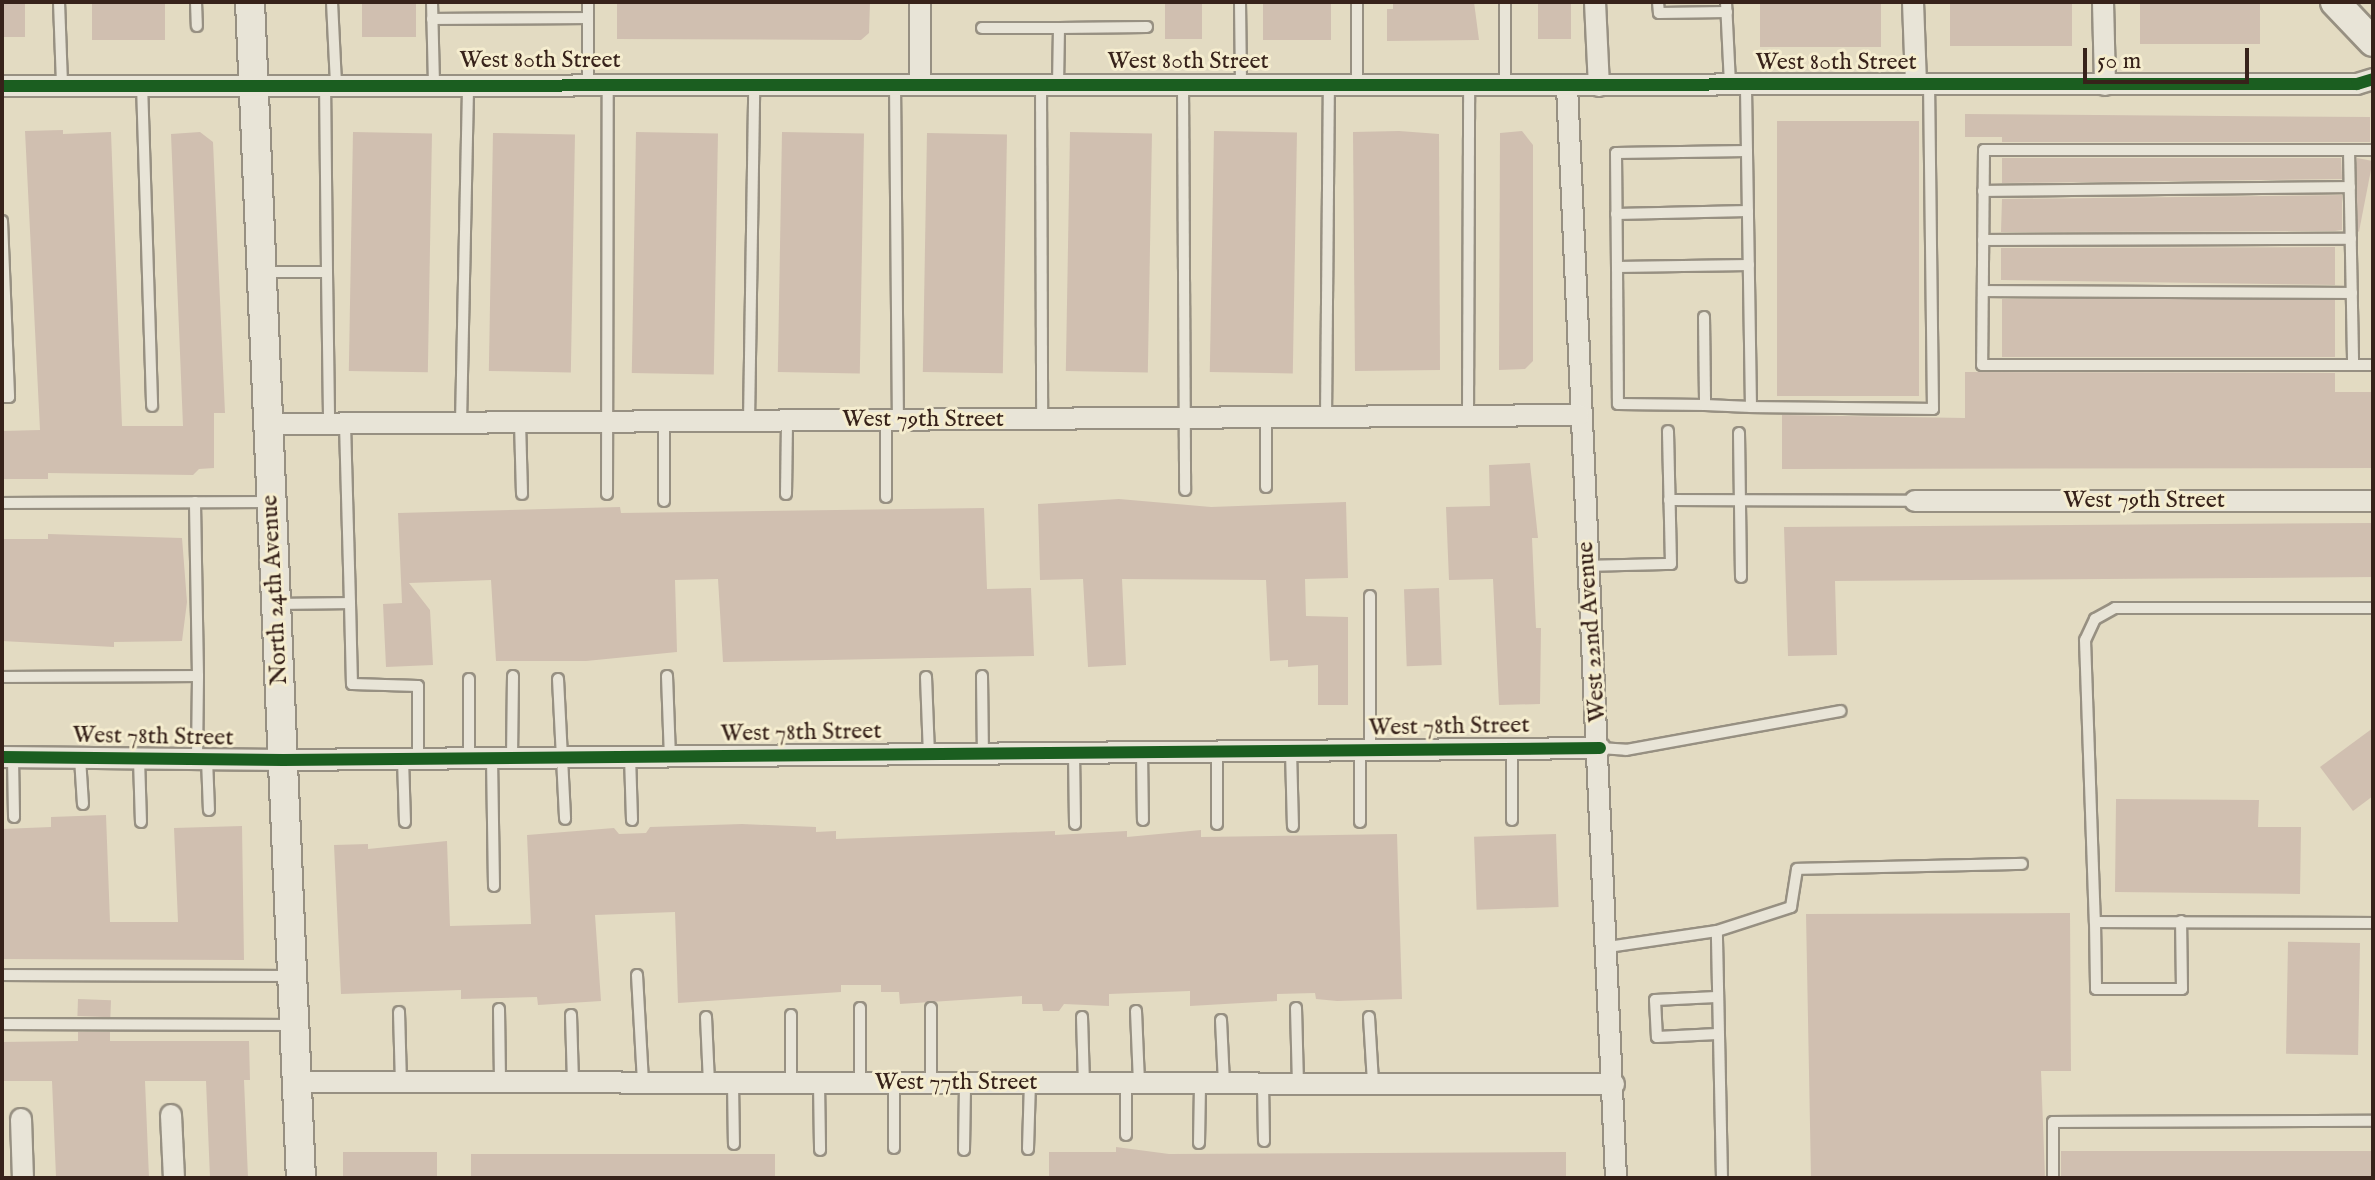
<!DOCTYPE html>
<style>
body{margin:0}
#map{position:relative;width:2375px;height:1180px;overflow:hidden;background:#e3dbc2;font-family:"IM FELL English",serif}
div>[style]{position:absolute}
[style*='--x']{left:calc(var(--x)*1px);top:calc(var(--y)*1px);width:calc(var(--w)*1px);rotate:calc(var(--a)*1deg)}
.building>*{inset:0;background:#d0bfb0;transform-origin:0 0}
.roads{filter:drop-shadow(2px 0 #979082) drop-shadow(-2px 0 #979082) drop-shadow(0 2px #979082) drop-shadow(0 -2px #979082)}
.lane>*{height:10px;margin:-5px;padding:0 5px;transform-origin:5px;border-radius:5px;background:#e8e4d7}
.street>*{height:20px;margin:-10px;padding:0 10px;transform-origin:10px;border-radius:10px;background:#e8e4d7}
.secondary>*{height:28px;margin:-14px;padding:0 14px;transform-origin:14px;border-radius:14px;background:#e8e4d7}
.cycleway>*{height:12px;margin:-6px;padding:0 6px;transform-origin:6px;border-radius:6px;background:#1b5e20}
span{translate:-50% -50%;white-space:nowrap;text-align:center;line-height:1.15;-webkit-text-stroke:6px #f5edcf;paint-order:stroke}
.street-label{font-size:24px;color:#37221a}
.frame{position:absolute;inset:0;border:4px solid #37221a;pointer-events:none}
.scale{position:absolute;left:2083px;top:48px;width:166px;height:36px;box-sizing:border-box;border:4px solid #37221a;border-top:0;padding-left:10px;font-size:24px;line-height:28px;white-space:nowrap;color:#37221a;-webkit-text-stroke:6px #f5edcf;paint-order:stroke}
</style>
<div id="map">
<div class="building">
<div style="left:2px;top:2px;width:23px;height:35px"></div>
<div style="left:92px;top:2px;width:73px;height:38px"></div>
<div style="left:362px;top:2px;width:54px;height:35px"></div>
<div style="clip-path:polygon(617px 2px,870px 2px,869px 33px,861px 40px,617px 39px)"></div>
<div style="left:1165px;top:2px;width:37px;height:37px"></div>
<div style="left:1263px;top:2px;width:68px;height:38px"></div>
<div style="clip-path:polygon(1393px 2px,1474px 2px,1479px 40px,1387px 41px,1387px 9px,1393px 9px)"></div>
<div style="left:1538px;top:2px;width:33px;height:37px"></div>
<div style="left:1760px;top:2px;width:121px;height:45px"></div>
<div style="left:1950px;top:2px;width:122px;height:44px"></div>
<div style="left:2140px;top:2px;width:120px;height:42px"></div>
<div style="clip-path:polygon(1965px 114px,2370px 117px,2370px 142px,2002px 142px,2002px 137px,1965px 137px)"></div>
<div style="left:1777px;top:121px;width:142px;height:275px"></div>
<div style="clip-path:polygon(63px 130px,63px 134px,111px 132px,122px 426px,183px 426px,171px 134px,200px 132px,213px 142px,225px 413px,214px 413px,214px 468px,199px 469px,193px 475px,48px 473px,48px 479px,2px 479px,2px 431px,40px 430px,25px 131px)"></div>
<div style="left:1214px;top:131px;width:83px;height:241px;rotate:1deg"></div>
<div style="clip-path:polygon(1399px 131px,1439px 134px,1440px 370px,1355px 371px,1353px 132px)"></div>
<div style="clip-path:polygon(1522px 131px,1533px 145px,1533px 361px,1525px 369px,1499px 370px,1500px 133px)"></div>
<div style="left:353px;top:132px;width:79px;height:239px;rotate:1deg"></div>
<div style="left:636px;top:132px;width:82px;height:241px;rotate:1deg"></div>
<div style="left:782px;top:132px;width:82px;height:240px;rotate:1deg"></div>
<div style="left:1070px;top:132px;width:82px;height:239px;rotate:1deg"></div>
<div style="left:493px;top:133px;width:82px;height:238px;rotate:1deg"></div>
<div style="left:927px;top:133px;width:80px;height:239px;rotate:1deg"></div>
<div style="clip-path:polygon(2002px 158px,2341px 158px,2342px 179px,2002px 183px)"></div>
<div style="left:2357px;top:158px;width:16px;height:72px;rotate:11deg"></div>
<div style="clip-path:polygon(2342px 195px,2342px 230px,2335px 231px,2001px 232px,2002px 199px)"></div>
<div style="clip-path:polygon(2335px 247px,2335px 285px,2001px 280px,2001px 248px)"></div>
<div style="left:2002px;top:299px;width:333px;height:58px"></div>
<div style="clip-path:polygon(1965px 372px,2335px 373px,2335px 392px,2373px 392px,2373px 468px,1782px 469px,1782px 415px,1965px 418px)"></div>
<div style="clip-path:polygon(1530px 463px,1538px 538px,1532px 538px,1536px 628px,1541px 628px,1540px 704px,1499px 705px,1493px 579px,1449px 580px,1446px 507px,1490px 506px,1489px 465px)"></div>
<div style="clip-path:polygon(1119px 499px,1211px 507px,1346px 502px,1348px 578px,1305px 579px,1306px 616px,1348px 617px,1348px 705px,1318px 705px,1318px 665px,1288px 667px,1288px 660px,1270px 661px,1266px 580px,1122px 579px,1126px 665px,1088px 667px,1083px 579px,1040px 580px,1038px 504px)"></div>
<div style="clip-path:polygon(620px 507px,621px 513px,984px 508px,987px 589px,1031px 588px,1034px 656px,723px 662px,718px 579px,675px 580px,677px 652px,586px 661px,496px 661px,491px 580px,409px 583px,430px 610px,433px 665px,386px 667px,383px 604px,402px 603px,398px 513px)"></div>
<div style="clip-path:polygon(2373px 523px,2373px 577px,1835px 581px,1837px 655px,1788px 656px,1784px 527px)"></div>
<div style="clip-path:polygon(48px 534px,182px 538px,187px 602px,182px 641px,114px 642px,114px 647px,2px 641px,2px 539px,48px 539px)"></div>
<div style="left:1439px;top:588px;width:77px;height:35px;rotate:88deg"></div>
<div style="clip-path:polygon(2373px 728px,2373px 796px,2353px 811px,2320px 767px)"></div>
<div style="clip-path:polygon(2116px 799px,2259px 800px,2258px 827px,2301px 827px,2300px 894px,2115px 892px)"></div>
<div style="clip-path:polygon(106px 815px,110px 922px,178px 922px,174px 828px,242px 826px,244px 960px,2px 959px,2px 829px,51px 827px,51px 817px)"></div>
<div style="clip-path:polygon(742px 824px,816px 827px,816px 832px,836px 831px,836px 839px,1055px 831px,1055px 835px,1127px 831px,1127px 837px,1201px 830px,1201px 837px,1397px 834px,1402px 999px,1337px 1001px,1316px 999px,1315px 993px,1277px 994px,1277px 1001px,1190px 1006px,1190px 991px,1109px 994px,1109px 1006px,1064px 1004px,1059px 1011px,1043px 1011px,1042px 1004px,1022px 1004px,1022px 996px,900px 1004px,899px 992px,881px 992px,881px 985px,841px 985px,841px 992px,678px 1003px,675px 912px,595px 915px,601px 1001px,538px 1005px,537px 997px,461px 999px,461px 990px,341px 994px,334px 845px,368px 844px,368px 849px,447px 841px,450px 926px,531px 924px,527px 835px,614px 828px,619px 834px,646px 833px,650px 827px)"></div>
<div style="left:1556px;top:834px;width:73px;height:82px;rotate:88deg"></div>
<div style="clip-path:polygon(2070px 913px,2071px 1071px,2041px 1071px,2045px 1178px,1811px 1178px,1806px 914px)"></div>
<div style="left:2360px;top:943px;width:112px;height:72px;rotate:91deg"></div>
<div style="left:78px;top:999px;width:33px;height:17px;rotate:2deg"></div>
<div style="clip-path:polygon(78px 1032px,110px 1032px,110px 1041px,249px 1041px,250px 1080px,244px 1080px,248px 1178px,210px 1178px,206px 1081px,145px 1081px,149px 1178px,56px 1177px,52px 1081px,2px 1081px,2px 1042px,78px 1041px)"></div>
<div style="clip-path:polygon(1116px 1147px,1169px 1154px,1566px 1152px,1566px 1178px,1049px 1178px,1049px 1152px,1116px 1152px)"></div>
<div style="left:2373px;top:1151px;width:27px;height:312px;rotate:90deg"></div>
<div style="left:437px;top:1152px;width:26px;height:94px;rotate:90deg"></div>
<div style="left:471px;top:1154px;width:304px;height:24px"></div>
</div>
<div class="roads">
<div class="lane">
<div style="--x:59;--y:2;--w:83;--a:87.9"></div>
<div style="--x:196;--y:2;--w:24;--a:88"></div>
<div style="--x:332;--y:2;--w:81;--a:87.2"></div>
<div style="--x:432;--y:2;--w:81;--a:88.6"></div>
<div style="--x:588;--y:2;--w:82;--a:90"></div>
<div style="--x:1240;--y:2;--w:82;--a:89.3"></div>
<div style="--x:1357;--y:2;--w:83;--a:90"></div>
<div style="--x:1658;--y:2;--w:11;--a:85"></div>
<div style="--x:1659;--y:13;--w:68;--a:-0.8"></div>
<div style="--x:1726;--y:2;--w:83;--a:87.2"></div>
<div style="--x:432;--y:19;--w:156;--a:-0.4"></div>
<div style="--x:982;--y:28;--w:77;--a:0"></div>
<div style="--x:1059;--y:28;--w:56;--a:91"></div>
<div style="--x:1059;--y:28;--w:88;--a:-0.7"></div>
<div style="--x:895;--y:83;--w:337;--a:89.5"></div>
<div style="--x:142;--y:84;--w:322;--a:88.2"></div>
<div style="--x:1041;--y:84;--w:335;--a:89.8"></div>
<div style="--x:1183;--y:84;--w:406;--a:89.7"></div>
<div style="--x:1505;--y:85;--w:83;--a:-90"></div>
<div style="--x:2349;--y:150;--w:215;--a:88.9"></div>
<div style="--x:2373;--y:150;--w:389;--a:180"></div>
<div style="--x:1984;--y:150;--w:215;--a:90.5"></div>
<div style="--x:1982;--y:365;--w:391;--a:0"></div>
<div style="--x:1747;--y:151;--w:131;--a:179.1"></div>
<div style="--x:1616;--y:153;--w:114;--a:89.5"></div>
<div style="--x:1617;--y:267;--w:132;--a:-0.9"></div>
<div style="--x:1983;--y:191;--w:367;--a:-0.6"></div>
<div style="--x:1616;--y:214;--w:132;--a:-1.3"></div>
<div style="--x:2;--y:221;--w:176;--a:87.7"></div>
<div style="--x:9;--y:397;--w:7;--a:180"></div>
<div style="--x:1983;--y:240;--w:368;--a:-0.2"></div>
<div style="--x:1617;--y:267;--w:137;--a:89.6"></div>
<div style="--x:1618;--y:404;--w:87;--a:0.7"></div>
<div style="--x:263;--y:272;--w:64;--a:0"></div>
<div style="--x:327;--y:272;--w:188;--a:-90.6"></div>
<div style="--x:327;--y:272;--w:152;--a:89.2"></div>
<div style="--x:1983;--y:291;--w:369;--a:0.3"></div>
<div style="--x:1704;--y:317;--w:88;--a:89.3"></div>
<div style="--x:1705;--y:405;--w:46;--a:2.5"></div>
<div style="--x:1751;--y:407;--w:322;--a:-90.9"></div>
<div style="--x:1751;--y:407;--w:182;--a:0.6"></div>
<div style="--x:1933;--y:409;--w:324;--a:-90.7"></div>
<div style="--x:1468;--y:416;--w:331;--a:-89.8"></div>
<div style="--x:1266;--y:417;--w:70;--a:90"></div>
<div style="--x:1326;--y:417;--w:332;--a:-89.5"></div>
<div style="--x:886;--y:420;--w:77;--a:90"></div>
<div style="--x:749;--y:421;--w:337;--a:-89.1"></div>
<div style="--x:520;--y:422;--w:72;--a:88.4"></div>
<div style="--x:664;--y:422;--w:79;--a:90"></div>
<div style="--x:461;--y:423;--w:338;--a:-88.8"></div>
<div style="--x:1739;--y:433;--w:144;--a:89.2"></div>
<div style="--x:607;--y:494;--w:410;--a:-89.9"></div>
<div style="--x:786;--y:494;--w:73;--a:-89.2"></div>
<div style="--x:1669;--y:500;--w:246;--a:0.2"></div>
<div style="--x:2;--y:503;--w:266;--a:-0.2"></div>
<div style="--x:1588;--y:566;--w:83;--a:-1.4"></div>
<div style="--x:1671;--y:564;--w:133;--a:-91.3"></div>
<div style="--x:1370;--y:596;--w:154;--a:90"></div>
<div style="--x:350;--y:603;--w:81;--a:88.6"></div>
<div style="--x:352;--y:684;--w:66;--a:1.7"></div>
<div style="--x:418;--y:686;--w:73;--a:90"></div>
<div style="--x:278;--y:604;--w:72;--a:-0.8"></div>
<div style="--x:350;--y:603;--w:179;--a:-91.6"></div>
<div style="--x:2373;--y:608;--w:258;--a:180"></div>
<div style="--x:2115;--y:608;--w:23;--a:151"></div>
<div style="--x:2095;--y:619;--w:23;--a:115"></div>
<div style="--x:2085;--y:640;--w:282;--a:88"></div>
<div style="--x:2095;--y:922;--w:278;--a:0.2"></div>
<div style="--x:667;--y:676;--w:80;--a:87.9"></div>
<div style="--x:982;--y:676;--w:78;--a:89.3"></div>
<div style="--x:2;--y:677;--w:196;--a:-0.3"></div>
<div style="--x:198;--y:676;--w:174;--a:-91"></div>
<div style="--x:926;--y:677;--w:77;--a:87.8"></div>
<div style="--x:469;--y:679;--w:79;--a:90"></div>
<div style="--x:558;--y:679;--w:140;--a:87.1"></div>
<div style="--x:1512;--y:748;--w:72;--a:90"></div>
<div style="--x:1600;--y:748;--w:26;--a:4"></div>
<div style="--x:1626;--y:750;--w:218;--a:-10.3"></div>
<div style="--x:1360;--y:750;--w:72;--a:90"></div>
<div style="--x:1217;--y:751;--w:73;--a:90"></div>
<div style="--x:1291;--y:751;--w:75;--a:88.5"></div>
<div style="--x:1074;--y:752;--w:72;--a:89.2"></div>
<div style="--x:1142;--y:752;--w:68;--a:89.2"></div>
<div style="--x:630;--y:756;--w:64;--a:88.2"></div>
<div style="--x:13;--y:758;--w:59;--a:89"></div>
<div style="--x:80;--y:758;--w:46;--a:86.3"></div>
<div style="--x:492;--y:758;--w:128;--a:89.1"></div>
<div style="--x:512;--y:758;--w:82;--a:-89.3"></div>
<div style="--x:139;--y:759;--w:63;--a:88.2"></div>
<div style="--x:197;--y:759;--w:83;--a:-89.3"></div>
<div style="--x:207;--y:759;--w:51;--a:87.8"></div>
<div style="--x:403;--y:759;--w:63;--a:88.2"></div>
<div style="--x:2095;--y:922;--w:67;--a:89.1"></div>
<div style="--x:2096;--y:989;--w:86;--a:0"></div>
<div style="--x:2182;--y:989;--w:68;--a:-90.8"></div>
<div style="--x:1608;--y:947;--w:110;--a:-8.4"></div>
<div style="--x:2;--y:975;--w:288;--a:0.2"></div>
<div style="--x:637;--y:975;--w:108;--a:86.8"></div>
<div style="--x:1716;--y:997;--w:61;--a:177.2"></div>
<div style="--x:1655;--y:1000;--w:37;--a:87"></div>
<div style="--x:1657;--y:1037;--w:60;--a:-2.9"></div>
<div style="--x:860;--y:1008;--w:75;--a:90"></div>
<div style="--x:931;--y:1008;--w:75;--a:90"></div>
<div style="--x:1296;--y:1008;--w:75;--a:88.5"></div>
<div style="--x:499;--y:1009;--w:74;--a:89.2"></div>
<div style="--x:1136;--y:1011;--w:72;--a:87.6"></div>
<div style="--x:399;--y:1012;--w:70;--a:88.4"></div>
<div style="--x:571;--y:1015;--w:68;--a:88.3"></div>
<div style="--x:791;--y:1015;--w:68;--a:90"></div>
<div style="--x:706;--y:1017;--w:66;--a:87.4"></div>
<div style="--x:1082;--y:1017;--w:66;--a:88.3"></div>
<div style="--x:1369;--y:1017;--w:66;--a:86.5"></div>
<div style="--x:1221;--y:1020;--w:63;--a:87.3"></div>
<div style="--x:2;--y:1024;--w:290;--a:0.2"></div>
<div style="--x:733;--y:1083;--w:61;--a:89.1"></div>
<div style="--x:819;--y:1083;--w:67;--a:89.1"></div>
<div style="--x:894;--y:1083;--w:65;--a:90"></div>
<div style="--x:1126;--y:1083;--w:52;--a:90"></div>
<div style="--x:1263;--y:1083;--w:58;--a:89"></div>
<div style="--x:1199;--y:1143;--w:60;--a:-89"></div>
<div style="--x:1028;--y:1149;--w:66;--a:-88.3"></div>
<div style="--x:964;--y:1150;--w:67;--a:-89.1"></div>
<div style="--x:1722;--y:1178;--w:247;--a:-91.2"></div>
<div style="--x:1717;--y:931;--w:78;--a:-18"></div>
<div style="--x:1791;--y:907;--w:38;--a:-81"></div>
<div style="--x:1797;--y:869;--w:225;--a:-1.3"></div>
<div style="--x:2053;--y:1178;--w:56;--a:-90"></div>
<div style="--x:2053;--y:1122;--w:320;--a:-0.2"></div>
</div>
<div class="street">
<div style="--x:920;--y:2;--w:81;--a:90"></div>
<div style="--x:1595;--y:2;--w:84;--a:87.3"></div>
<div style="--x:1913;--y:2;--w:82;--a:87.9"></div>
<div style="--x:2103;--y:2;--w:83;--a:88.6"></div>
<div style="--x:2;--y:86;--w:2355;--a:-0.05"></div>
<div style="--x:2357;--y:84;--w:17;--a:-17"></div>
<div style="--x:1567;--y:86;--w:1093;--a:87.43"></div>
<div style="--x:268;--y:424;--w:1311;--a:-0.39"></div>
<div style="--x:1915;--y:501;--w:458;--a:0"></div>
<div style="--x:2;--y:757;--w:281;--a:0.6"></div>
<div style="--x:283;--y:760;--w:1317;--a:-0.52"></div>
<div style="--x:297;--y:1082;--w:1317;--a:0.09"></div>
<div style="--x:171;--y:1115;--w:63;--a:87.3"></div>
<div style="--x:21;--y:1119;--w:59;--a:88.1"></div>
</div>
<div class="secondary">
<div style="--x:250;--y:2;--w:1177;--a:87.52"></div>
<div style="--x:2335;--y:2;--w:55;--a:46.5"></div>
</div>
</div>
<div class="cycleway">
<div style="--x:2;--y:86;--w:2355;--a:-0.05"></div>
<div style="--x:2357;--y:84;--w:17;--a:-17"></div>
<div style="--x:2;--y:757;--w:281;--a:0.6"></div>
<div style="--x:283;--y:760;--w:1317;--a:-0.52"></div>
</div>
<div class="street-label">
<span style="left:540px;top:61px">West 80th Street</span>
<span style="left:1188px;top:62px">West 80th Street</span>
<span style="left:1836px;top:63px">West 80th Street</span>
<span style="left:923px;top:420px">West 79th Street</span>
<span style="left:2144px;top:501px">West 79th Street</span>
<span style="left:275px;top:590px;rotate:-93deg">North 24th Avenue</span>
<span style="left:1592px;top:632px;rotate:-94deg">West 22nd Avenue</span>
<span style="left:1449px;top:727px;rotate:-1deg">West 78th Street</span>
<span style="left:801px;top:733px;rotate:-1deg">West 78th Street</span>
<span style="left:153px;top:737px;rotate:1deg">West 78th Street</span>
<span style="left:956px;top:1083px">West 77th Street</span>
</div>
<div class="frame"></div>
<div class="scale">50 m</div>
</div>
